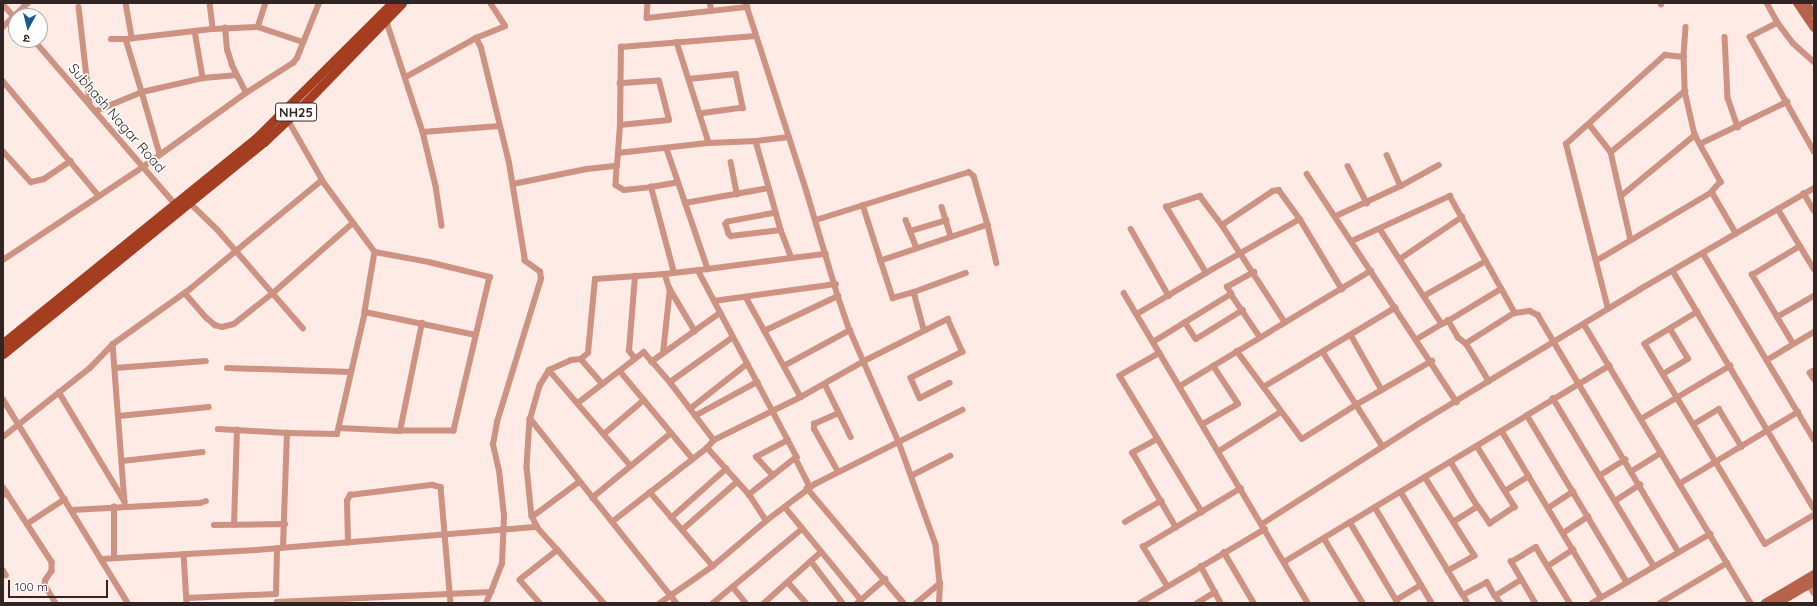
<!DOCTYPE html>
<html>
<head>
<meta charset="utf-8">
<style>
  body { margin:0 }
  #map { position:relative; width:1817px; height:606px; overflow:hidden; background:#feebe6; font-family:Quicksand,"Noto Sans Devanagari",sans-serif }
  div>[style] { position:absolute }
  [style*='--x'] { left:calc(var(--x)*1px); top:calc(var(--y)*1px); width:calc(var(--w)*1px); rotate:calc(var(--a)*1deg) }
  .street>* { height:5.5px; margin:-2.75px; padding:0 2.75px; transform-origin:2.75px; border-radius:2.75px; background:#cd9282 }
  .secondary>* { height:8px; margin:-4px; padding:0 4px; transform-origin:4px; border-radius:4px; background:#b7634c }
  .primary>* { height:9px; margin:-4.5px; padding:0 4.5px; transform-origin:4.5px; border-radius:4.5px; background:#a53d20 }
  span { translate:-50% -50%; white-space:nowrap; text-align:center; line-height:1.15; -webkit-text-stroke:3.5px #fff; paint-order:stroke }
  .shield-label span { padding:1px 3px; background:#fff; border:1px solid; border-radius:3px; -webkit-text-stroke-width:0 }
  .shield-label { font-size:13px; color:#302522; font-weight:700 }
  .street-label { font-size:14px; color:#302522 }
  .frame { position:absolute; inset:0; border:4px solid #302522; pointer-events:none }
  .north { position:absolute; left:8px; top:8px; width:40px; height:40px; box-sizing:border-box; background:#fff; border:1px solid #aca8a7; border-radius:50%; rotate:187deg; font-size:11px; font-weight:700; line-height:16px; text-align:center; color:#302522 }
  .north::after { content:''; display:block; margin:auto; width:14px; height:18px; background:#1b5a90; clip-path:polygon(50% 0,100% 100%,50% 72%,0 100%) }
  .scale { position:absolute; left:8px; top:580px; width:100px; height:18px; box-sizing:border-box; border:2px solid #302522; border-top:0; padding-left:5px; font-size:12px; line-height:14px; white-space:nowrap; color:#302522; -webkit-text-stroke:3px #fff; paint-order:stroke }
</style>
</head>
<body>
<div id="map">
  <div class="street">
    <i style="--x:126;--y:3;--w:36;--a:80"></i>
    <i style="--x:210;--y:3;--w:26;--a:83"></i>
    <i style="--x:213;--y:29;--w:45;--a:-2.5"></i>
    <i style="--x:266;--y:3;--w:25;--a:108"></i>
    <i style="--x:258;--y:27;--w:47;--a:18.4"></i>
    <i style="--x:648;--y:3;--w:15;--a:94"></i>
    <i style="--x:647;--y:18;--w:101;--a:-6.3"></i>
    <i style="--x:710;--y:3;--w:8;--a:76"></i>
    <i style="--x:746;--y:3;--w:199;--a:72.1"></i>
    <i style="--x:807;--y:192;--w:109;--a:73.4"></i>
    <i style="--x:838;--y:296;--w:36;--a:71"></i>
    <i style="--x:850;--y:330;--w:122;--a:66.4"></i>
    <i style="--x:899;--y:442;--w:109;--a:70.2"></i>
    <i style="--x:936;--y:545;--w:39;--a:84"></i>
    <i style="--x:940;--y:584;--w:30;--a:140"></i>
    <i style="--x:1767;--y:3;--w:23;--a:61"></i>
    <i style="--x:1778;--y:23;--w:25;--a:53"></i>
    <i style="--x:1793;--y:43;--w:28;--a:42"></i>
    <i style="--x:3;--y:4;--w:20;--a:49"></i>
    <i style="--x:1661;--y:5;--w:2;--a:-90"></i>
    <i style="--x:79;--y:7;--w:98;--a:83.5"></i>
    <i style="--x:386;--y:19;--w:119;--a:71.9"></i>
    <i style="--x:423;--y:132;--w:56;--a:76.5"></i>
    <i style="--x:436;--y:186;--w:40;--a:81.5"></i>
    <i style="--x:1778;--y:23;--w:31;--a:153"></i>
    <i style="--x:1750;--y:37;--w:131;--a:60.7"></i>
    <i style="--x:3;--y:27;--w:35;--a:-44"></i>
    <i style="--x:1686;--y:27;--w:30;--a:94"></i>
    <i style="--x:1684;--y:57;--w:34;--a:88"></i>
    <i style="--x:1685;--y:91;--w:45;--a:77.2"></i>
    <i style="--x:1695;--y:135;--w:54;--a:61"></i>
    <i style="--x:1721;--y:182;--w:13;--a:132"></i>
    <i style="--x:195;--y:31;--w:48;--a:80.3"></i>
    <i style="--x:1725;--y:37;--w:61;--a:87.2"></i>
    <i style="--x:1728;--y:98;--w:31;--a:71"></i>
    <i style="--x:111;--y:39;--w:15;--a:0"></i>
    <i style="--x:126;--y:39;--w:55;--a:73.2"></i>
    <i style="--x:142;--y:92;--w:63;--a:-12.9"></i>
    <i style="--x:203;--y:78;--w:32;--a:-5"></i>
    <i style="--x:126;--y:39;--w:88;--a:-6.6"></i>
    <i style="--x:34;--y:40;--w:218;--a:49.3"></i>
    <i style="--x:677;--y:42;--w:106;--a:72.4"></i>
    <i style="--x:709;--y:143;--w:47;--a:-2.4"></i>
    <i style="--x:756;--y:141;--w:33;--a:-7"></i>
    <i style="--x:406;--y:77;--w:80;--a:-29.1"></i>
    <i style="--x:689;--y:79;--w:47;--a:-6.1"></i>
    <i style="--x:736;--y:74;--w:35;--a:78"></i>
    <i style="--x:743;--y:108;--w:43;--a:172.1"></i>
    <i style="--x:3;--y:81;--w:150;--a:50.1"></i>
    <i style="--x:246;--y:93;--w:56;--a:-32.6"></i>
    <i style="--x:293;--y:63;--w:6;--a:-51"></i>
    <i style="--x:297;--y:58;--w:59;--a:-68.2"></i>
    <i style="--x:96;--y:111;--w:50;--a:-22.4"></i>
    <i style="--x:142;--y:92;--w:65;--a:73.8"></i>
    <i style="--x:1589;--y:124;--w:36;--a:52"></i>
    <i style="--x:1611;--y:152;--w:90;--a:77.2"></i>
    <i style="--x:620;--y:125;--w:49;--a:-5.8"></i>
    <i style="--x:669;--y:120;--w:40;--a:-104.4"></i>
    <i style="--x:659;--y:81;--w:39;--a:176"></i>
    <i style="--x:423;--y:132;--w:76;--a:-4.5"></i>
    <i style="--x:756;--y:141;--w:92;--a:74.3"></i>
    <i style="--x:781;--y:230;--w:30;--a:69"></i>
    <i style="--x:792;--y:258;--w:34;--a:-7"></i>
    <i style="--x:1700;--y:144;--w:97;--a:-25.8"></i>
    <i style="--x:667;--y:149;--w:127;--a:71.1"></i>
    <i style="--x:708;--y:269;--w:85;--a:-7.5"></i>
    <i style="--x:3;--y:151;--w:42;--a:47.9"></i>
    <i style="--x:31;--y:182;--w:13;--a:-13"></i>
    <i style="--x:44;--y:179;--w:32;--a:-34"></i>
    <i style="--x:1611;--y:152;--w:96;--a:-39.5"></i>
    <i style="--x:618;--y:153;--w:92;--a:-6.3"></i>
    <i style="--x:1387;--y:155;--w:34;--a:66"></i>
    <i style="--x:731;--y:162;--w:33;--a:79"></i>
    <i style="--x:617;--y:166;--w:19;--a:93"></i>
    <i style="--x:616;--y:185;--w:9;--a:32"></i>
    <i style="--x:624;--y:190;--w:27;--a:-6"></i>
    <i style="--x:1348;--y:166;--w:42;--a:62.8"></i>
    <i style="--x:1307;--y:174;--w:273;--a:56.7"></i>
    <i style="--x:322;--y:180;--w:89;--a:53.6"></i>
    <i style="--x:375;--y:252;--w:61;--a:99.5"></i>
    <i style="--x:365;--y:312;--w:113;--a:11.7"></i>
    <i style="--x:513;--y:184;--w:76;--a:-11.5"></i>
    <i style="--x:587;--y:169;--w:30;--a:-6"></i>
    <i style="--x:617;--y:166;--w:41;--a:-85.8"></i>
    <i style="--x:620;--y:125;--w:78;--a:-89.3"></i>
    <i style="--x:621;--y:47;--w:135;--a:-4.7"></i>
    <i style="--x:1804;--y:193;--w:20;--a:60"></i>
    <i style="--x:1621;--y:196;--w:96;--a:-39.5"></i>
    <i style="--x:685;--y:203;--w:85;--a:-10.1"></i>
    <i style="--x:191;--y:204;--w:37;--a:44"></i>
    <i style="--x:218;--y:230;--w:130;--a:49.1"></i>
    <i style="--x:863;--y:205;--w:98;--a:72.1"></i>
    <i style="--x:893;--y:298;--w:22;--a:-16"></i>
    <i style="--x:914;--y:292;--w:55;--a:-20.1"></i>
    <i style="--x:942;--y:207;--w:31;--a:73"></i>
    <i style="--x:1778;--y:209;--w:70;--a:59"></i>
    <i style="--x:776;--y:213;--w:49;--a:169.4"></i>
    <i style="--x:728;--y:222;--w:3;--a:135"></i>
    <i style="--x:726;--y:224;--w:10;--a:73"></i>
    <i style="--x:729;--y:234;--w:3;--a:45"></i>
    <i style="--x:731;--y:236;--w:50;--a:-6.8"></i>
    <i style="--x:1336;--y:216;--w:72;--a:-24.8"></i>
    <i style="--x:1401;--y:186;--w:43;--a:-28.9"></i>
    <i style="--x:816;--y:220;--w:160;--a:-17.4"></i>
    <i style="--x:969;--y:172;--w:6;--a:39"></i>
    <i style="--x:974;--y:176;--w:51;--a:74.1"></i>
    <i style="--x:988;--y:225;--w:113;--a:161.4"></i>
    <i style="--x:906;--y:220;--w:30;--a:69"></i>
    <i style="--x:988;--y:225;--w:39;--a:77"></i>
    <i style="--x:1222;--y:225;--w:61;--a:-33.7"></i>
    <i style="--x:1273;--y:191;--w:6;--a:-9"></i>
    <i style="--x:1279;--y:190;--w:36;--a:54"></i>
    <i style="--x:1300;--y:219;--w:82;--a:59"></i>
    <i style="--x:1131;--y:229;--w:77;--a:60.4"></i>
    <i style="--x:1380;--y:229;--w:113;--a:56.9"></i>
    <i style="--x:1442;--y:324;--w:7;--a:-27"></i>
    <i style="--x:911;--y:231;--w:37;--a:-17"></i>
    <i style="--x:1352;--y:241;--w:108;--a:-24.7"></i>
    <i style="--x:1450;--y:196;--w:134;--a:60.9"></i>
    <i style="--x:1515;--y:313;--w:58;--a:147.7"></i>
    <i style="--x:375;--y:252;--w:55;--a:10.5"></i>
    <i style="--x:429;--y:262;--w:63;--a:13.8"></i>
    <i style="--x:490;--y:277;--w:158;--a:103.2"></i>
    <i style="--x:454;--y:431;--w:54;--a:180"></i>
    <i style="--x:1703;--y:253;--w:217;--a:59.2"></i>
    <i style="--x:1400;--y:259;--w:75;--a:-34.1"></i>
    <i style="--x:3;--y:260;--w:168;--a:-33.6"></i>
    <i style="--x:143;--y:167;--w:127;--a:-35.7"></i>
    <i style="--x:246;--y:93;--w:31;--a:-117"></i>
    <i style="--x:232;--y:65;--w:16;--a:-108"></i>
    <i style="--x:227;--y:50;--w:22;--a:-95"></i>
    <i style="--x:1596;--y:261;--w:135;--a:-30.7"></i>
    <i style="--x:1712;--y:192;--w:48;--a:59.7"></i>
    <i style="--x:698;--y:270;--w:212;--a:62.1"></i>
    <i style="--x:797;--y:457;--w:61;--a:141.6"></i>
    <i style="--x:1673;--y:271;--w:276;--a:59.3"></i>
    <i style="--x:674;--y:273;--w:89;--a:-105"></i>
    <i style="--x:651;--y:187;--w:27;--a:-10"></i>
    <i style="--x:1206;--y:273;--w:108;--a:-29.9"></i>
    <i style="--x:665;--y:274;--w:16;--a:72"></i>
    <i style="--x:670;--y:289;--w:49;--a:59.2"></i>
    <i style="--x:914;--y:292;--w:39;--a:75"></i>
    <i style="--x:185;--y:293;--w:33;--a:49"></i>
    <i style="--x:207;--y:318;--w:11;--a:41"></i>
    <i style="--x:215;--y:325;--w:7;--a:16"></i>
    <i style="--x:222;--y:327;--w:12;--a:-14"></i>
    <i style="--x:234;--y:324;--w:50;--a:-38.5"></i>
    <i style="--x:273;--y:293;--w:106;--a:-41.2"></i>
    <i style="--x:1124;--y:293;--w:360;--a:59.3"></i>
    <i style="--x:1231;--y:294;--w:8;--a:-120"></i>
    <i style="--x:1227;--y:287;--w:31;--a:-29"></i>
    <i style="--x:1424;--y:296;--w:71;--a:-29.4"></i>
    <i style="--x:746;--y:297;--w:114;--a:61.2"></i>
    <i style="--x:714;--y:301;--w:123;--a:-7.9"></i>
    <i style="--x:1608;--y:309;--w:170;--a:-104.3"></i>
    <i style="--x:1566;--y:144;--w:133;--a:-42"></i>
    <i style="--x:1665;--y:55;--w:19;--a:6"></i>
    <i style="--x:1698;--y:312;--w:62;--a:148.9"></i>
    <i style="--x:1645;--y:344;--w:233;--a:59"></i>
    <i style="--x:1765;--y:544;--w:57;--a:-30.6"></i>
    <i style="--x:1515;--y:313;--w:15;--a:-8"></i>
    <i style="--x:1530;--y:311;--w:9;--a:27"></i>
    <i style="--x:1538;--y:315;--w:276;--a:59.3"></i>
    <i style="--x:1137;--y:314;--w:80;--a:-30.7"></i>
    <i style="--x:1206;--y:273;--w:77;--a:-121.2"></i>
    <i style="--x:1166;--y:207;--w:36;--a:-18"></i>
    <i style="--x:1200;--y:196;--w:36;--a:53"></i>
    <i style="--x:1222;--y:225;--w:116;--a:57"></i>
    <i style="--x:1777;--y:317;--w:49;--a:-120.8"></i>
    <i style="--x:1752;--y:275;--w:56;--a:-31.1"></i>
    <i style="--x:1185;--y:322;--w:20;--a:57"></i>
    <i style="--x:1196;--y:339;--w:55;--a:-31.7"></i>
    <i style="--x:1584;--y:324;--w:325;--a:59.1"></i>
    <i style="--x:764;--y:331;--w:82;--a:-25.3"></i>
    <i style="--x:1351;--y:335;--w:63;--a:60.6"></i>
    <i style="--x:1417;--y:339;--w:29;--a:-31"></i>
    <i style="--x:1153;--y:342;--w:92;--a:-31.6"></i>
    <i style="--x:1231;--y:294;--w:52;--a:56"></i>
    <i style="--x:113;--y:344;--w:159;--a:85.7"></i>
    <i style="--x:1793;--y:344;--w:31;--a:-121"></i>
    <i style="--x:1777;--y:317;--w:43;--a:-29.6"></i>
    <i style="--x:1237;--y:351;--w:109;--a:53.5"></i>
    <i style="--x:1302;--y:439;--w:64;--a:-32.2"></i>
    <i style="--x:1356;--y:405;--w:88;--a:-30.1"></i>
    <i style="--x:1323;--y:352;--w:112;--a:57.7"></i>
    <i style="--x:663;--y:353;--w:64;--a:-83.8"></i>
    <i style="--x:1160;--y:353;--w:46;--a:150.1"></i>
    <i style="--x:1120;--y:376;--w:159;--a:58.9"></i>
    <i style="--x:581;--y:359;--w:33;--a:49"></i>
    <i style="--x:635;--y:359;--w:10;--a:-127"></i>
    <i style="--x:629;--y:351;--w:75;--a:-85.4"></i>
    <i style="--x:1767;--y:360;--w:55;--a:-30.8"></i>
    <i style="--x:651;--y:362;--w:85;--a:-35.4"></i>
    <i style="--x:784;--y:366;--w:75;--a:-28.6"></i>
    <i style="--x:115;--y:368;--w:91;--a:-4.4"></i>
    <i style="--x:227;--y:368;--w:124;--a:1.8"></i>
    <i style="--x:549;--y:370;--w:126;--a:49.5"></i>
    <i style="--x:620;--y:371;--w:114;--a:50.3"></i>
    <i style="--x:1814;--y:371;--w:4;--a:153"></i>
    <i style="--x:1810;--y:373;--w:7;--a:56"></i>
    <i style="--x:1663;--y:374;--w:29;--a:-31"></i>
    <i style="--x:1688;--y:359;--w:35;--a:-121"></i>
    <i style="--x:670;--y:382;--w:77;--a:-35.5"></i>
    <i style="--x:1489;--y:382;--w:44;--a:-121.2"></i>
    <i style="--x:1466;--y:344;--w:10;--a:-143"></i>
    <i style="--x:1458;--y:338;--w:20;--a:-120"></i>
    <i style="--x:1448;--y:321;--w:62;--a:-31.1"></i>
    <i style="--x:825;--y:384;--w:59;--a:63.9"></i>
    <i style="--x:1180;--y:386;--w:223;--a:-31.1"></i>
    <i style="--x:1265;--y:386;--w:152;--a:-31"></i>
    <i style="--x:59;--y:392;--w:128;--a:59"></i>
    <i style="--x:1553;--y:398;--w:196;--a:59"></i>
    <i style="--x:3;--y:399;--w:239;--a:58.5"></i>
    <i style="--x:578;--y:403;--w:83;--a:-37.7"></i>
    <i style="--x:644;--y:352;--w:40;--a:49"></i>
    <i style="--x:670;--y:382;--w:73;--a:52.8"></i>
    <i style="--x:714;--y:440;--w:97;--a:-26.3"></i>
    <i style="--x:801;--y:397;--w:73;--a:-29.7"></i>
    <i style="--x:864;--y:361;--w:94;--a:-26.6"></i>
    <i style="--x:948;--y:319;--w:36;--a:66"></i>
    <i style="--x:963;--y:352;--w:58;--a:153.4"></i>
    <i style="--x:911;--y:378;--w:22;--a:66"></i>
    <i style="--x:920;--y:398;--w:33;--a:-27"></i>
    <i style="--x:690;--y:409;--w:73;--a:-38.3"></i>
    <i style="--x:1527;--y:415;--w:195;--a:59.1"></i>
    <i style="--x:119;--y:416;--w:90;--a:-5.7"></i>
    <i style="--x:695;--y:416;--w:71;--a:-28.7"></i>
    <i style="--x:530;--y:419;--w:48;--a:93.6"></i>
    <i style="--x:527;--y:467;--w:50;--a:84.3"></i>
    <i style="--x:1641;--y:419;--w:104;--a:-30.8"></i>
    <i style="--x:1203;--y:424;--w:40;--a:-29.7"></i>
    <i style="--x:1238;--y:404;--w:45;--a:-123.3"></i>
    <i style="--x:1694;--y:424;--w:29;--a:-31"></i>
    <i style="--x:1719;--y:409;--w:44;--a:58.8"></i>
    <i style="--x:339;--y:428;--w:61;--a:2.8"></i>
    <i style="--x:400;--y:431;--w:110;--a:-78.5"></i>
    <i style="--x:218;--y:429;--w:69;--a:3.3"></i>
    <i style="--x:1502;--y:431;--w:193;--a:59.2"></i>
    <i style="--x:604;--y:434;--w:52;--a:-40.4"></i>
    <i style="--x:3;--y:437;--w:111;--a:-38.4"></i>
    <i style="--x:90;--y:368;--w:33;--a:-46"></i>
    <i style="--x:113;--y:344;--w:95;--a:-35.5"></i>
    <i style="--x:190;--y:289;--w:171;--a:-39.5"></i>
    <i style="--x:322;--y:180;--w:78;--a:-119.8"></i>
    <i style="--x:1158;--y:439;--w:29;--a:151"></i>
    <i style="--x:1133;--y:453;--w:86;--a:59.8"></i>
    <i style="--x:1477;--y:446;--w:72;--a:58.1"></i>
    <i style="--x:1515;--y:507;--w:30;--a:146"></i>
    <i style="--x:1490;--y:524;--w:21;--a:-125"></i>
    <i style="--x:1219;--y:451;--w:73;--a:-32.2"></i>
    <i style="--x:796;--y:459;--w:30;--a:63"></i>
    <i style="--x:122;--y:461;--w:81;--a:-6.3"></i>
    <i style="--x:1451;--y:462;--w:52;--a:59"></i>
    <i style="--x:1478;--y:507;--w:28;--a:148"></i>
    <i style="--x:1632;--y:471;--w:34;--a:-32"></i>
    <i style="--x:838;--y:472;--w:49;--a:-119.2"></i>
    <i style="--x:814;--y:429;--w:5;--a:-90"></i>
    <i style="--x:814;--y:424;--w:27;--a:-24"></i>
    <i style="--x:773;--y:476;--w:25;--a:-132"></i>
    <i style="--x:756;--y:457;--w:36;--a:-28"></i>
    <i style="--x:911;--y:476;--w:44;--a:-27.1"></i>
    <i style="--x:1599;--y:476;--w:31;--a:-32"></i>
    <i style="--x:1425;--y:477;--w:93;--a:57.7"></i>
    <i style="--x:1475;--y:556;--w:31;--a:151"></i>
    <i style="--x:1679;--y:484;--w:139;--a:-31.2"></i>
    <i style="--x:3;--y:487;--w:7;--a:56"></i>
    <i style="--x:7;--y:493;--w:5;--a:143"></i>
    <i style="--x:807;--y:488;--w:150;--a:49.9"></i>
    <i style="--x:1505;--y:491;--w:28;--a:-32"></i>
    <i style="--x:650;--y:492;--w:97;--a:49.6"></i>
    <i style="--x:1401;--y:492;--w:120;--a:59"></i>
    <i style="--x:7;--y:493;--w:82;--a:56.9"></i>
    <i style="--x:52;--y:562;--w:9;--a:90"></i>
    <i style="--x:52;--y:571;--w:11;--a:124"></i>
    <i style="--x:46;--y:580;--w:5;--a:101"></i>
    <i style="--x:45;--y:585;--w:21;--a:59"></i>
    <i style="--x:592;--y:498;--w:102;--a:-39.4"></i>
    <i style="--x:1615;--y:501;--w:30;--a:-33"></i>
    <i style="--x:785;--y:507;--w:120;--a:50.7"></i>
    <i style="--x:861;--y:600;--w:4;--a:135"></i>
    <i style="--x:1375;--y:507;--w:112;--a:59.3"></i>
    <i style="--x:1548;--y:508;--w:30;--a:-33"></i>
    <i style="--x:72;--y:510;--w:128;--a:-3.1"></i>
    <i style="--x:200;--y:503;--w:6;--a:-18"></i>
    <i style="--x:671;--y:518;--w:74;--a:-41.7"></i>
    <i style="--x:766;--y:521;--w:61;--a:-37.1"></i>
    <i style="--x:815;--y:484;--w:165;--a:-26.7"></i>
    <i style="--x:612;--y:522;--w:120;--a:-37.9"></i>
    <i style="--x:707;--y:448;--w:11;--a:-49"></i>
    <i style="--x:1125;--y:522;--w:42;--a:-30.3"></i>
    <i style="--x:1350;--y:522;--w:94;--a:59.3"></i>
    <i style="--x:27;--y:524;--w:45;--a:-33.3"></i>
    <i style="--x:1262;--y:524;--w:191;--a:-32.6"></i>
    <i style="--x:1423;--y:421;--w:253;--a:-31.2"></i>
    <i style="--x:1639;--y:290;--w:203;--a:-30.2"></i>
    <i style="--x:214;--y:525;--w:71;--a:-0.8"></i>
    <i style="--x:234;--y:525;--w:95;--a:-88.2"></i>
    <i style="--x:537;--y:527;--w:11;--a:-117"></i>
    <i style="--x:532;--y:517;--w:59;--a:-36.7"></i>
    <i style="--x:682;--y:530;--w:73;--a:-41.1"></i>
    <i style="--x:1563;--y:533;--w:30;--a:-33"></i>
    <i style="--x:1324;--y:538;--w:76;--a:59"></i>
    <i style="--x:348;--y:543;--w:42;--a:-91.4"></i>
    <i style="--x:347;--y:501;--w:7;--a:-63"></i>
    <i style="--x:350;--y:495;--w:83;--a:-7"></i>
    <i style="--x:432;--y:485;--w:9;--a:13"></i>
    <i style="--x:441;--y:487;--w:116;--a:85.1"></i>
    <i style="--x:283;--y:547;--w:114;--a:-88"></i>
    <i style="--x:287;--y:433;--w:50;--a:1.1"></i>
    <i style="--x:337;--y:434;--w:125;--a:-77.1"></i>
    <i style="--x:558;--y:550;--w:70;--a:49"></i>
    <i style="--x:1224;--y:552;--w:59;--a:59.5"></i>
    <i style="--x:184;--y:554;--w:49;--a:86.5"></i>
    <i style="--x:114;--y:558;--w:51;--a:-90"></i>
    <i style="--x:102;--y:559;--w:154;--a:-3.3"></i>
    <i style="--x:256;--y:550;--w:282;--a:-4.7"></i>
    <i style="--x:537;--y:527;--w:31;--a:48"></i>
    <i style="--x:558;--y:550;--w:48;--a:141.7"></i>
    <i style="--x:520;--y:580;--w:30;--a:49"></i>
    <i style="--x:811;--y:561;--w:53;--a:52.7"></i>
    <i style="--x:1284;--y:562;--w:380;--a:-31.1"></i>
    <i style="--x:1201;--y:566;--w:42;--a:61.6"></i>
    <i style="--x:1548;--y:566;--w:30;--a:-33"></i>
    <i style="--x:3;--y:570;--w:6;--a:59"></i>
    <i style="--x:788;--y:582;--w:28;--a:49"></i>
    <i style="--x:1809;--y:585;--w:9;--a:58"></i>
    <i style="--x:1167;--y:586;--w:46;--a:-121.6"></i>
    <i style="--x:1143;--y:547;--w:114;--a:-31"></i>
    <i style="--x:733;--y:587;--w:21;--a:51"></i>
    <i style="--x:187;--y:598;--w:89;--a:-2.6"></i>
    <i style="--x:276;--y:594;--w:45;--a:-88.7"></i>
    <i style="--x:861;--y:600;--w:32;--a:-41"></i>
    <i style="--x:1396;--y:600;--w:29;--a:-31"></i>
    <i style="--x:277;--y:602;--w:214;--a:-2.7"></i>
    <i style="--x:491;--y:592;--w:30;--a:-69"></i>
    <i style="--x:502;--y:564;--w:48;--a:-87.6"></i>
    <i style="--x:504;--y:516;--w:45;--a:-96.3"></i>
    <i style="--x:499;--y:471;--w:27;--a:-103"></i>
    <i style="--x:493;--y:445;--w:23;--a:-80"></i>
    <i style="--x:497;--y:422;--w:150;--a:-72.9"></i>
    <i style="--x:541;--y:279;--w:7;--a:-98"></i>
    <i style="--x:540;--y:272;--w:19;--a:-144"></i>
    <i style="--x:525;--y:261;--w:99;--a:-99.3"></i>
    <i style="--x:509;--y:163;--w:118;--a:-103.7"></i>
    <i style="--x:481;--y:48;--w:11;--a:-117"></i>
    <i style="--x:476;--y:38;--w:31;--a:-22"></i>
    <i style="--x:505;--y:26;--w:27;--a:-123"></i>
    <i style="--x:486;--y:603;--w:12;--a:-66"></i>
    <i style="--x:660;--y:603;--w:65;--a:-34.9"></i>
    <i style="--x:713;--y:566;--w:70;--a:-40.3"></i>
    <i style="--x:766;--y:521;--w:31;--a:-123"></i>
    <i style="--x:749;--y:495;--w:63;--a:-131.8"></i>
    <i style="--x:676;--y:603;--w:235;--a:-128.4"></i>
    <i style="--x:530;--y:419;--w:35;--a:-74"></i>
    <i style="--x:540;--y:385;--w:17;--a:-59"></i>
    <i style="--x:549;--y:370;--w:24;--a:-24"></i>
    <i style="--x:571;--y:360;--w:10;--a:-6"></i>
    <i style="--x:581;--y:359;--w:9;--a:-41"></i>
    <i style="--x:588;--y:353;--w:74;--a:-84.6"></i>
    <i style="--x:595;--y:279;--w:70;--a:-4.1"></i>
    <i style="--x:665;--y:274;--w:43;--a:-6.6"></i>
    <i style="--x:713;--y:603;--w:116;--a:-39.7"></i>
    <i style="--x:764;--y:603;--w:76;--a:-41.8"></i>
    <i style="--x:939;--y:603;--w:19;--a:-87"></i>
    <i style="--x:1140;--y:603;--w:145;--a:-30.6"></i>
    <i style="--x:1197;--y:603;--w:21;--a:-31"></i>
    <i style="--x:1467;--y:603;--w:9;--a:-117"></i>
    <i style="--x:1463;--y:595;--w:27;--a:-28"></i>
    <i style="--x:1487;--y:582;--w:16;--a:60"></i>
    <i style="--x:1500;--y:603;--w:9;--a:-126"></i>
    <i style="--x:1495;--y:596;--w:31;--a:-32"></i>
    <i style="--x:1535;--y:603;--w:48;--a:-120.3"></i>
    <i style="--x:1511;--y:562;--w:29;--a:-31"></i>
    <i style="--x:1536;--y:547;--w:66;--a:58.7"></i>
    <i style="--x:1592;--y:603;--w:137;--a:-30.3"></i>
    <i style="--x:1660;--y:603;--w:78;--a:-30.8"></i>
  </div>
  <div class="secondary">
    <i style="--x:1797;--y:3;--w:30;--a:56"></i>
    <i style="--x:1806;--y:3;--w:14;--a:56"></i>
    <i style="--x:1765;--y:603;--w:57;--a:-30.6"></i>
    <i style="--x:1778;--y:603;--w:42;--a:-30.3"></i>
  </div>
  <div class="primary">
    <i style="--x:3;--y:343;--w:326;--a:-39"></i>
    <i style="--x:256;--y:138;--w:192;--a:-44.8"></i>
    <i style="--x:3;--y:354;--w:336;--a:-39.1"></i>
    <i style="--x:264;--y:142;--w:51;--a:-43.4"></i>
    <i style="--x:301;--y:107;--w:145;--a:-45.8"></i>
  </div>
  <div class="shield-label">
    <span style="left:296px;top:112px">NH25</span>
  </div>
  <div class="street-label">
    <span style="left:117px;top:118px;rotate:49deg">Subhash Nagar Road</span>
  </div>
  <div class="frame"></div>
  <div class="north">उ</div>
  <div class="scale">100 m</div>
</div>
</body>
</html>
